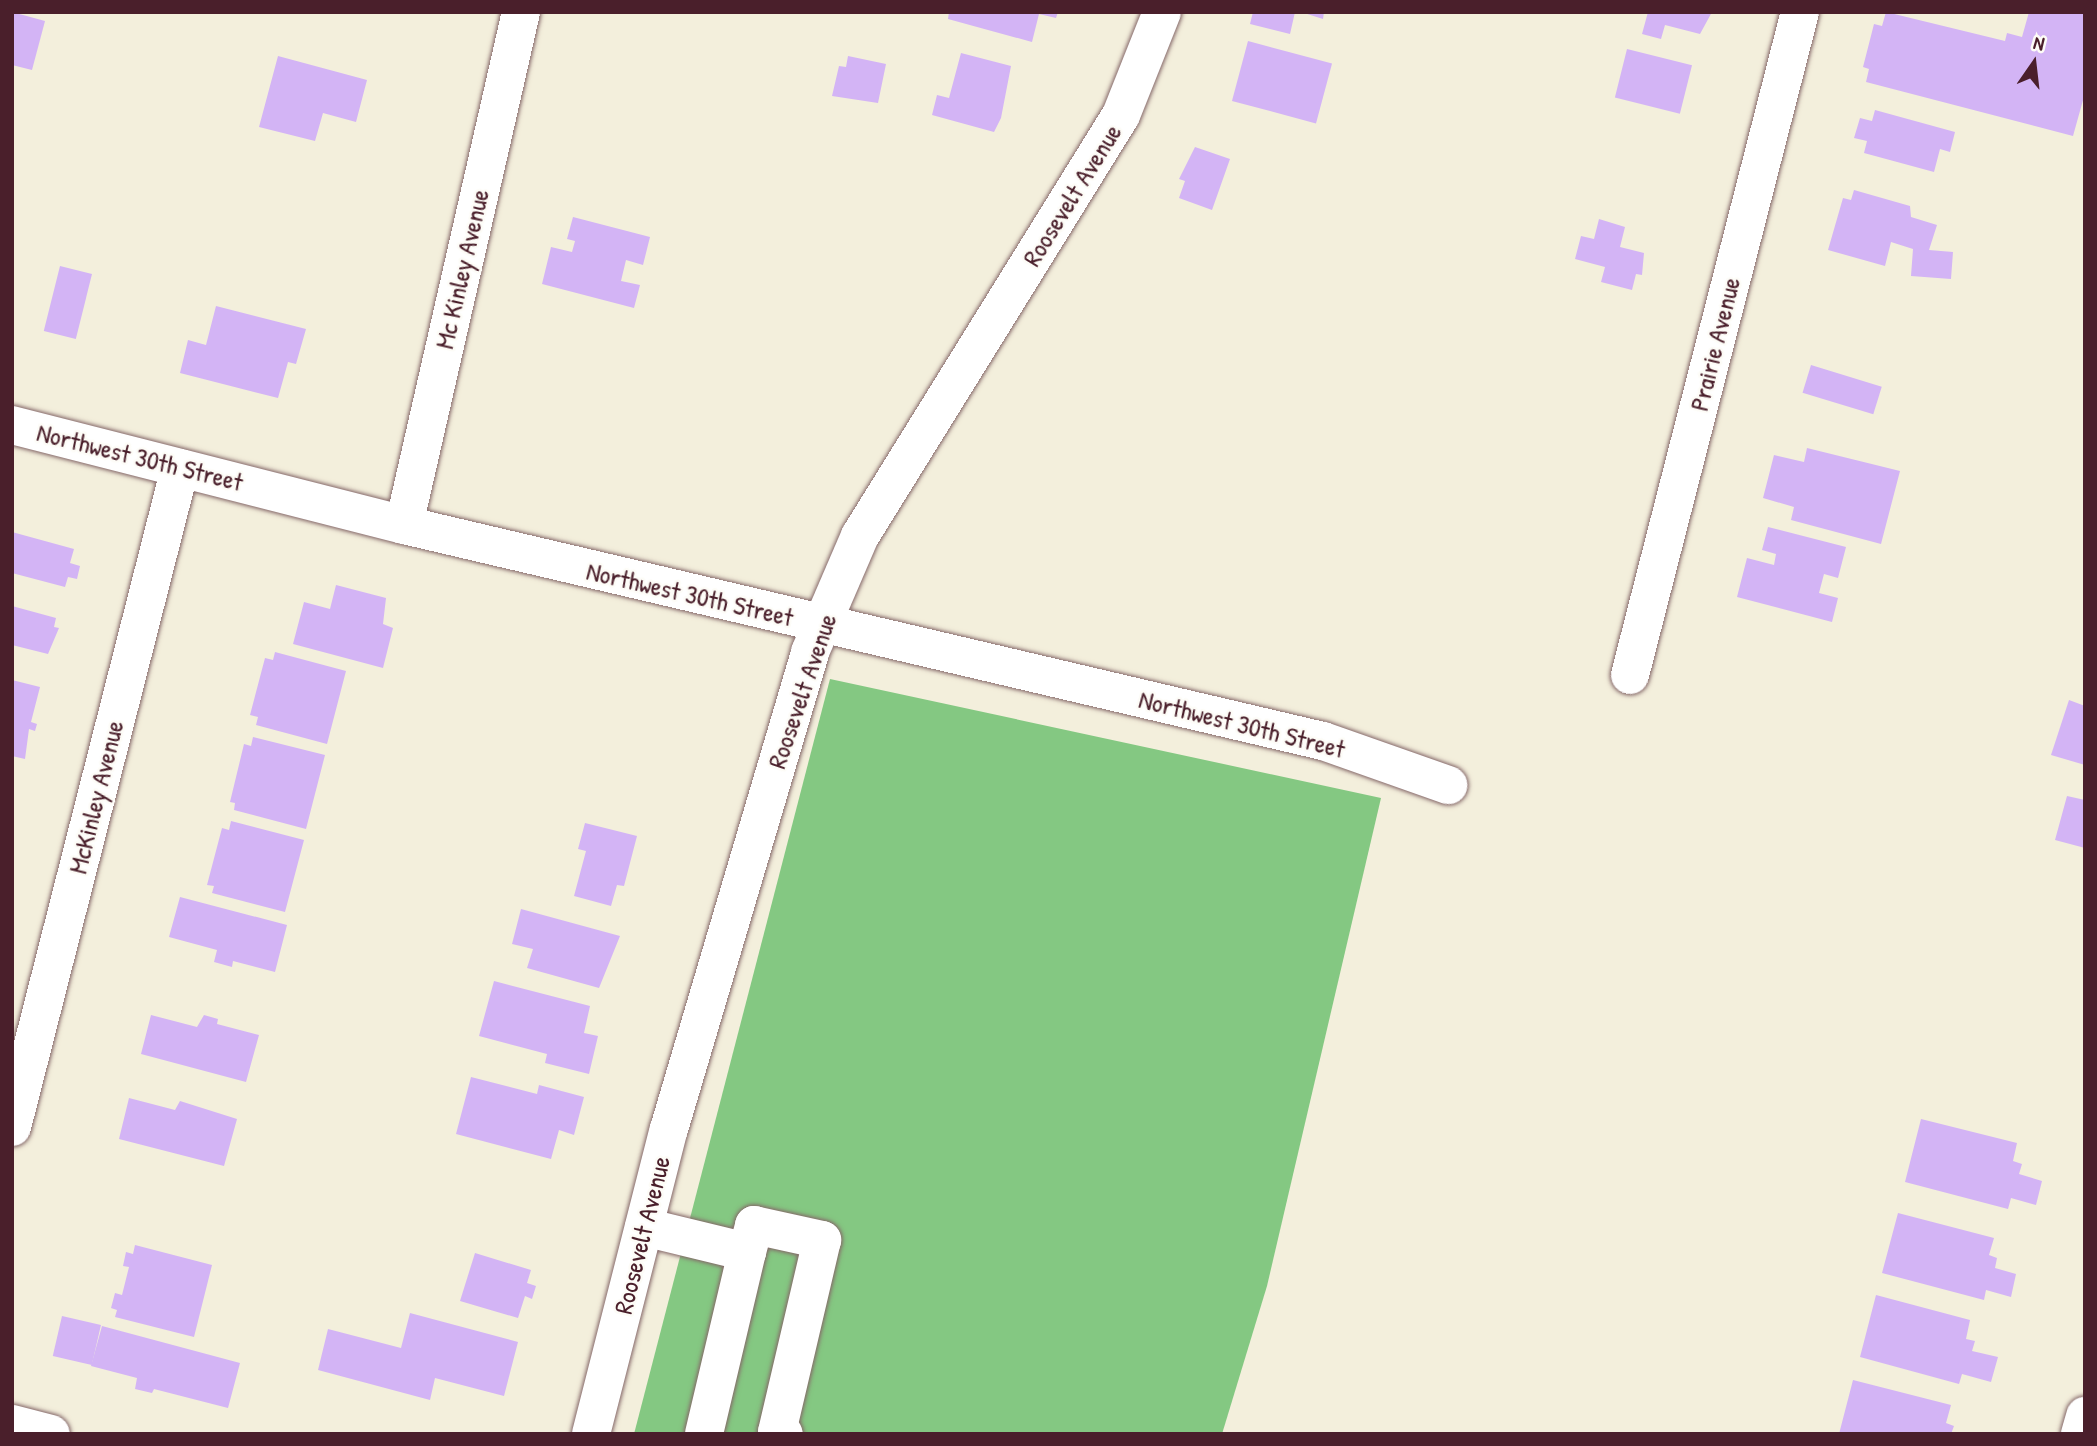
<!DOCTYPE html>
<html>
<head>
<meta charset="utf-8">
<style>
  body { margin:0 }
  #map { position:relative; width:2097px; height:1446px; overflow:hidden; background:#f3efdc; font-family:"Patrick Hand",sans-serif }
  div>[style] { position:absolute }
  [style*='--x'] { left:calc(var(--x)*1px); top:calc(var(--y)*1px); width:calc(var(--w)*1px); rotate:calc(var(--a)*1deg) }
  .green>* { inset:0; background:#84c882 }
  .building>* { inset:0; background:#d3b4f5; transform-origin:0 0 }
  .roads { filter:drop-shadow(0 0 2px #856869) drop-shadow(0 0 2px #856869) }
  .minor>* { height:38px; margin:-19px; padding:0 19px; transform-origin:19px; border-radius:19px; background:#fff }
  span { translate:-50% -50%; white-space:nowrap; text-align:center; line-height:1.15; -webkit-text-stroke:5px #fdfcf7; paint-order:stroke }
  .street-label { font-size:26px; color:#4a1f2b }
  .frame { position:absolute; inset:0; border:14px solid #4a1f2b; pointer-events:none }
  .north { position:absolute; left:1999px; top:28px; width:70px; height:70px; -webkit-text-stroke:5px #fdfcf7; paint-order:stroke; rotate:14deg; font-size:19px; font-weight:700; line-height:28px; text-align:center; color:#4a1f2b }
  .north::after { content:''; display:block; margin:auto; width:24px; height:32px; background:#4a1f2b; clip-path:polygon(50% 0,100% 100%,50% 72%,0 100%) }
</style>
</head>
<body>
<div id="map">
  <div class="green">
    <i style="clip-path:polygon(830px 679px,1381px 798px,1267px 1286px,1222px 1434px,634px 1434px)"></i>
  </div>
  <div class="building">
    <i style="clip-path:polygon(12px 12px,45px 21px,32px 70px,12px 65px)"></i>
    <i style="clip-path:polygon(949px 12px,1058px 12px,1056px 18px,1039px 14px,1032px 42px,948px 19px)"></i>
    <i style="clip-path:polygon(1253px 12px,1295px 12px,1290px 34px,1250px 24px)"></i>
    <i style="clip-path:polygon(1301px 12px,1324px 12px,1323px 19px)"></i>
    <i style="clip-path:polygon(1648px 12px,1712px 12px,1700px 34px,1665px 25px,1661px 39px,1642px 34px)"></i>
    <i style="clip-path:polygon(1886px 12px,2005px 41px,2007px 33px,2022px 37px,2029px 12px,2085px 12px,2085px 93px,2073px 136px,1866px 82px,1869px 69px,1863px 67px,1874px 24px,1882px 26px)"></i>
    <i style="left:1248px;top:41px;width:87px;height:62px;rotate:15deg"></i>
    <i style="left:1627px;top:49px;width:67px;height:50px;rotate:14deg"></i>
    <i style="clip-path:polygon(961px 53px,1011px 66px,1001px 118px,994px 132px,932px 115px,937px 95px,949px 98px)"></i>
    <i style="clip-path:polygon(278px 56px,367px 80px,356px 122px,323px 113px,315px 141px,259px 127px)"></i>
    <i style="clip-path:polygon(848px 56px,886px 64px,878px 103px,832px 96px,839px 66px,846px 67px)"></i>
    <i style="clip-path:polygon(1875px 110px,1955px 132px,1950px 152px,1940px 149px,1934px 172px,1864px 153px,1867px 141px,1854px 138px,1860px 118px,1872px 121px)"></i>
    <i style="clip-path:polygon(1195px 147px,1230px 159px,1212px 210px,1179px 198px,1185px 181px,1179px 179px)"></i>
    <i style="clip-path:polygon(1854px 190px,1910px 206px,1911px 217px,1937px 225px,1929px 250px,1953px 252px,1951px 279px,1911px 276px,1913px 249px,1891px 242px,1885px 266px,1828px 250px,1843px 198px,1851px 200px)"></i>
    <i style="clip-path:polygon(573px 217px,650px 237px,643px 265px,626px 260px,621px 281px,640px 285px,634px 308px,542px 284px,551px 247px,572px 252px,575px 241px,567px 239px)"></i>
    <i style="clip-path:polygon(1599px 219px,1625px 227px,1620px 247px,1644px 253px,1642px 275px,1636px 274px,1632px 290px,1601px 282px,1605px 267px,1575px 259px,1581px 236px,1594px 239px)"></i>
    <i style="left:60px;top:266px;width:33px;height:67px;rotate:14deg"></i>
    <i style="clip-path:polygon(216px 306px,306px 329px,296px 364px,288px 362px,278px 398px,180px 373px,188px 340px,206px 345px)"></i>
    <i style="left:1811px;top:365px;width:74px;height:29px;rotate:17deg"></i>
    <i style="clip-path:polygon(1807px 448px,1900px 471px,1881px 544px,1791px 520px,1794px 507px,1763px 498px,1774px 455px,1804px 462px)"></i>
    <i style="clip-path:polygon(1768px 527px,1846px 547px,1838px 578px,1824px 574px,1819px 593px,1838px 598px,1832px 622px,1737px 597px,1747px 558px,1774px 565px,1776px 554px,1762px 550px)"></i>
    <i style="clip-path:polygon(12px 532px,74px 549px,70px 563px,80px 566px,77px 579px,68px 577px,65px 587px,12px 573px)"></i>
    <i style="clip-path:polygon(336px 585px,386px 598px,383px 624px,393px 628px,383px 668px,293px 644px,304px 602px,330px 609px)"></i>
    <i style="clip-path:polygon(12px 606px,56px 618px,54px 627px,59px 628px,48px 654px,12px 645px)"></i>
    <i style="clip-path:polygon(275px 652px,346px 671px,327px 744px,256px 725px,258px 717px,250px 715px,265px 658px,273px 660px)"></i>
    <i style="clip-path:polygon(12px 680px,40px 687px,31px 722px,37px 724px,35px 731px,29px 729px,25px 759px,12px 756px)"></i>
    <i style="clip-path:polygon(2069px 700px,2085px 706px,2085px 765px,2051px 755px)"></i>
    <i style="clip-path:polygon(253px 737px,325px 755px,306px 829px,234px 810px,235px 803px,230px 802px,244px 744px,251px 746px)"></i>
    <i style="clip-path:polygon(2067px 796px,2085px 800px,2085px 848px,2055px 840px)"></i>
    <i style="clip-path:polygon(231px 821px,304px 840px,285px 912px,212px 893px,214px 886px,207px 885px,222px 828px,229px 830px)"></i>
    <i style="clip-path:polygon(585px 823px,637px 836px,624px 886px,617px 885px,611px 906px,574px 896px,586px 851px,578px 849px)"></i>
    <i style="clip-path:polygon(180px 897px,287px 925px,275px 972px,233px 961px,232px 967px,214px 962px,217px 950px,169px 937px)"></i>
    <i style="clip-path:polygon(521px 909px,620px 936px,599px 988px,527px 968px,533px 949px,512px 944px)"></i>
    <i style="clip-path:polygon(494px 981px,590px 1006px,584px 1033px,598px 1036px,589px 1074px,545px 1063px,547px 1054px,479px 1036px)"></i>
    <i style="clip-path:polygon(151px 1015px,197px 1027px,204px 1015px,218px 1019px,217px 1024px,259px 1035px,246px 1082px,141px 1054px)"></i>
    <i style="clip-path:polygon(471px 1077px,537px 1094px,539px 1085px,584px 1097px,574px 1135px,559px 1130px,551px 1159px,456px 1134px)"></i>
    <i style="clip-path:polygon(129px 1098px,175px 1110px,180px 1101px,237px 1119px,224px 1166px,119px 1139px)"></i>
    <i style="clip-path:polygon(1921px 1119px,2017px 1143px,2013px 1161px,2022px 1164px,2019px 1174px,2042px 1181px,2036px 1205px,2011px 1198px,2008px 1209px,1905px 1182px)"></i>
    <i style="clip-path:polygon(1898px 1213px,1994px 1238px,1989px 1255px,1997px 1258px,1995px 1268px,2016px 1274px,2011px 1297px,1986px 1290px,1984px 1300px,1882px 1273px)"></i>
    <i style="clip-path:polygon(135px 1245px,212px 1265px,194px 1337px,115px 1317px,117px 1310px,111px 1308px,115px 1293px,122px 1295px,129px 1267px,123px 1266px,126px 1252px,133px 1254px)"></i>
    <i style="clip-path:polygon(475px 1253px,531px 1270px,527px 1283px,536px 1286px,532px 1299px,525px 1296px,518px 1318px,460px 1301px)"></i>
    <i style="clip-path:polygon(1876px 1295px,1970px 1320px,1966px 1339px,1975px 1341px,1972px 1351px,1998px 1357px,1991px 1382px,1962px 1374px,1959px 1384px,1860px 1357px)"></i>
    <i style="clip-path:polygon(410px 1313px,518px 1342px,504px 1396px,435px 1378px,430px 1400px,318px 1370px,328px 1329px,401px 1348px)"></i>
    <i style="left:62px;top:1316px;width:40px;height:41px;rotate:13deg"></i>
    <i style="clip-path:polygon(102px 1326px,240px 1363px,228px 1408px,154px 1389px,152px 1393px,135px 1389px,137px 1378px,91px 1366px)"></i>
    <i style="clip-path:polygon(1853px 1380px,1951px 1405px,1946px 1423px,1954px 1426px,1951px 1434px,1839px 1434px)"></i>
  </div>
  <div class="roads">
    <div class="minor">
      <i style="--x:12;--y:425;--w:405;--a:14.3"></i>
      <i style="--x:404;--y:525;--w:944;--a:13.23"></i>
      <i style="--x:1323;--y:741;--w:133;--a:19.4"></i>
      <i style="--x:404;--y:525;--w:526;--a:-77.15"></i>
      <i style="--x:1630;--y:675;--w:684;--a:-75.62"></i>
      <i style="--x:12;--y:1127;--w:680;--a:-75.7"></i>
      <i style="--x:644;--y:1227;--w:106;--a:13.6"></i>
      <i style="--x:747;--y:1252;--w:187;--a:103.3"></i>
      <i style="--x:747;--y:1252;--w:28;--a:-75"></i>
      <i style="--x:754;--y:1225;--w:70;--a:12.4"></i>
      <i style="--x:822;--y:1240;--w:197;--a:103.2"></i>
      <i style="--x:777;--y:1432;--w:7;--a:16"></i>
      <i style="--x:12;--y:1424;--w:40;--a:14.4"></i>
      <i style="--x:591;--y:1434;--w:315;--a:-75.7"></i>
      <i style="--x:669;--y:1129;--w:497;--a:-73.5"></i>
      <i style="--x:810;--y:652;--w:126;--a:-66.7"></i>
      <i style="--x:860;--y:536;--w:495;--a:-58.2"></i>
      <i style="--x:1121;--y:115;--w:111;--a:-68.3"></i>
      <i style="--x:2080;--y:1434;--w:19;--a:-74"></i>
    </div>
  </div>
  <div class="street-label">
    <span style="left:1072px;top:195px;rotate:-58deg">Roosevelt Avenue</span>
    <span style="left:462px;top:269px;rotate:-77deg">Mc Kinley Avenue</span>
    <span style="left:1715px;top:344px;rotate:-76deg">Prairie Avenue</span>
    <span style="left:140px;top:457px;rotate:14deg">Northwest 30th Street</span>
    <span style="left:690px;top:594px;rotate:13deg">Northwest 30th Street</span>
    <span style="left:802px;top:691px;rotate:-71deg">Roosevelt Avenue</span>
    <span style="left:1242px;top:724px;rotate:14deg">Northwest 30th Street</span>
    <span style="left:96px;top:797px;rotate:-76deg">McKinley Avenue</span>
    <span style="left:642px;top:1235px;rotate:-76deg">Roosevelt Avenue</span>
  </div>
  <div class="frame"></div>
  <div class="north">N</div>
</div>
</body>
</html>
